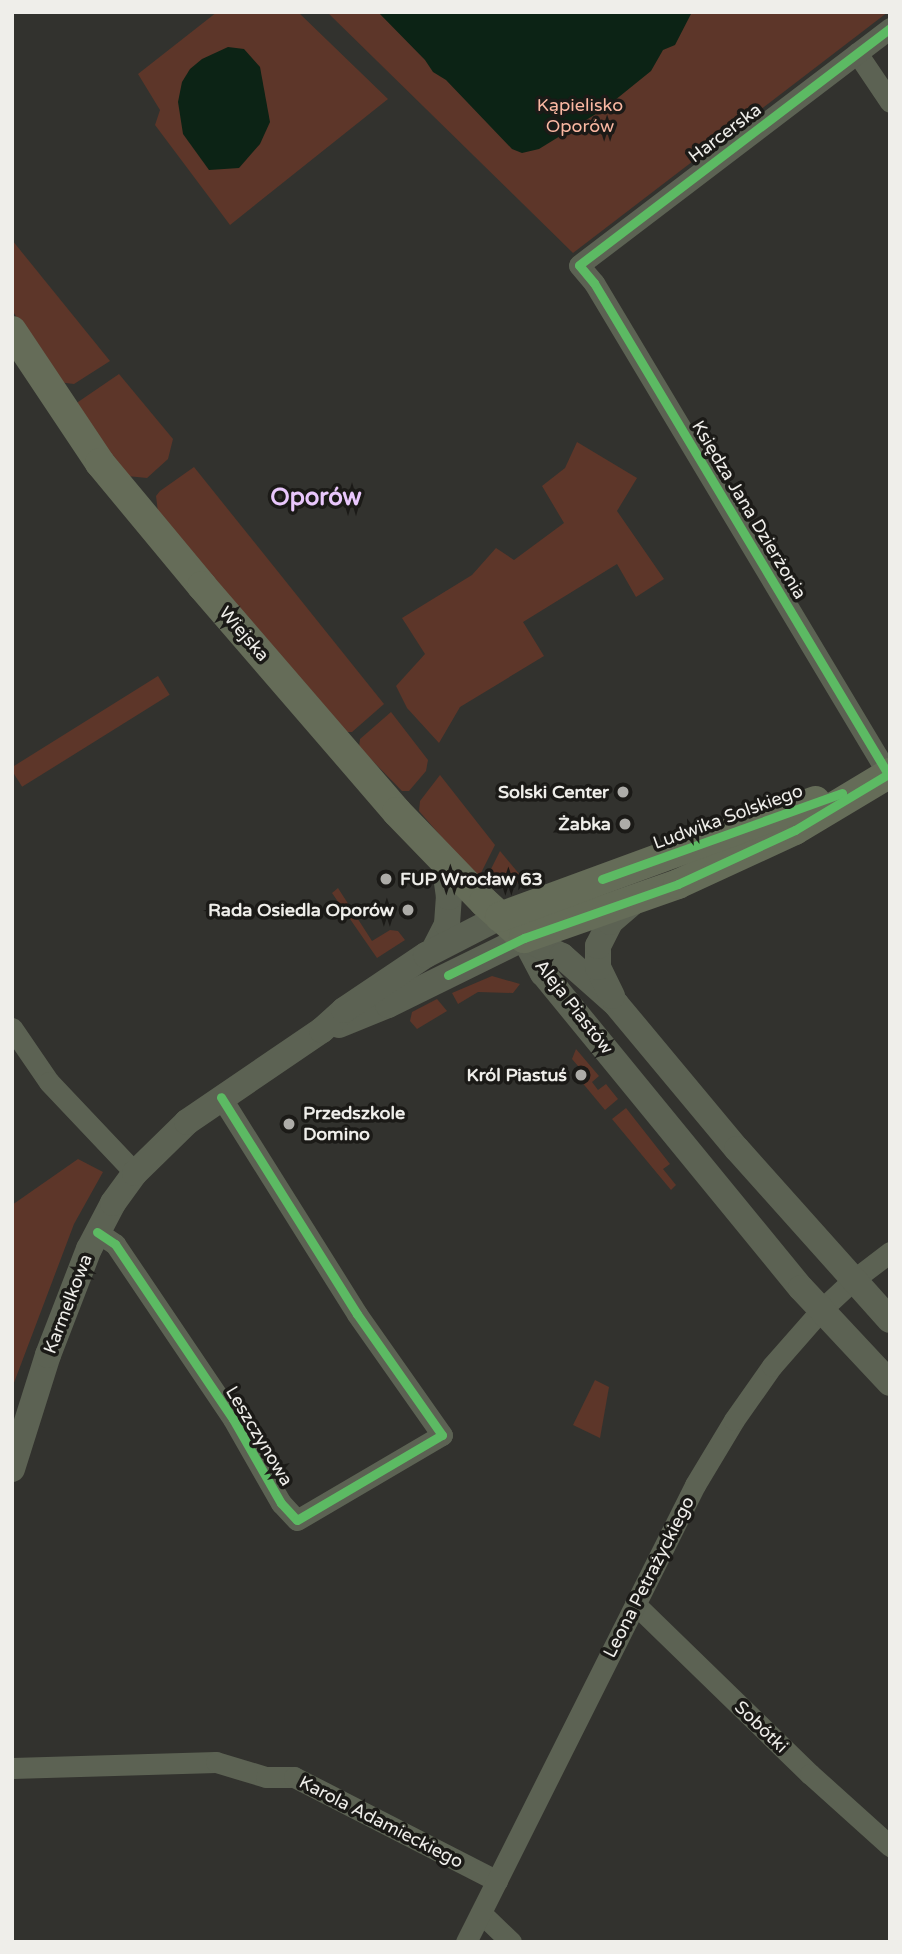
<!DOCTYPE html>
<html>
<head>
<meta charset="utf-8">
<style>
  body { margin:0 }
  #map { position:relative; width:902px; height:1954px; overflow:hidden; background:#32322e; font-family:"Varela Round",sans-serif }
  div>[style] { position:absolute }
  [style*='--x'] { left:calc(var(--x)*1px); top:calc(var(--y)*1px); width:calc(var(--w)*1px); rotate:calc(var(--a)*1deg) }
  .green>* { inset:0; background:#5d3629; transform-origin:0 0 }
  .water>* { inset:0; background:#0c2315 }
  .minor>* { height:21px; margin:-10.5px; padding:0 10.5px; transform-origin:10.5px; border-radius:10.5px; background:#5c6253 }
  .tertiary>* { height:26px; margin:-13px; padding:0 13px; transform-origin:13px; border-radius:13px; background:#5c6253 }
  .secondary>* { height:30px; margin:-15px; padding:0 15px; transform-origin:15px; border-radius:15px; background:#656c58 }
  .cycleway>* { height:9px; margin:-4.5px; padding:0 4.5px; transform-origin:4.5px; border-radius:4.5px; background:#5cba63 }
  .dots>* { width:19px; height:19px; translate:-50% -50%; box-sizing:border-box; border:4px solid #1b1a17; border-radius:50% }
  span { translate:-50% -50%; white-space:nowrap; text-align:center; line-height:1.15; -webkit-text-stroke:7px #1b1a17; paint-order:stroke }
  .park-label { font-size:18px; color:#fbb8a2 }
  .street-label { font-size:18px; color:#efeeea }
  .poi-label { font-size:18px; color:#efeeea; font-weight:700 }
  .right { translate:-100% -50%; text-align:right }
  .left { translate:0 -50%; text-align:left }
  .district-label { font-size:24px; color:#e9c7fc; font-weight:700 }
  .frame { position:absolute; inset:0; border:14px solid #efeeea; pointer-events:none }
</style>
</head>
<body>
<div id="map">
  <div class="green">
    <i style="clip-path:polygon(217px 12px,298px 12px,388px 99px,230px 225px,155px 125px,160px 110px,138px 74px)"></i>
    <i style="clip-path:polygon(327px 12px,888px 12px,573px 253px)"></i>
    <i style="clip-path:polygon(12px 240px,110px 361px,74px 384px,58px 382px,12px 310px)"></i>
    <i style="clip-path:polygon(119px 374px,173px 439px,168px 459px,147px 478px,127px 476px,77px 406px,78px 402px)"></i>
    <i style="clip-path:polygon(577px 442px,637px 478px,617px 511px,664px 579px,636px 597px,617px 564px,523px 622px,544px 656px,460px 707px,439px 743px,407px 708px,396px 686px,425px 654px,402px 618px,472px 575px,496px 548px,514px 560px,564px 523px,542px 486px,565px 468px)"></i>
    <i style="clip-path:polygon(194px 467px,384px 704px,352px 732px,343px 732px,158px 512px,156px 496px,160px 491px)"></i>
    <i style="left:158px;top:676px;width:22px;height:174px;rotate:58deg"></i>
    <i style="clip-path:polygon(391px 712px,428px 760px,426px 771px,409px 791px,402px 791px,359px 747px,360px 739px)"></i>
    <i style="clip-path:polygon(440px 775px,495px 845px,478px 879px,419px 811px,420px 801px)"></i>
    <i style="clip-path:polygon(500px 851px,525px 881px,511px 884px,491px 879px,489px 873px)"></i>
    <i style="clip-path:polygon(338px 888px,372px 941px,390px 930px,398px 931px,405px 940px,377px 958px,332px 893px)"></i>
    <i style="clip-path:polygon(492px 976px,520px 984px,513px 993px,478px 992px,458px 1004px,452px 993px)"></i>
    <i style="clip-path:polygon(437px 999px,447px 1011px,417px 1029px,410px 1021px,412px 1012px)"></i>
    <i style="clip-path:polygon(576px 1049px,599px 1076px,592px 1082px,598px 1090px,606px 1084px,618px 1099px,605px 1110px,575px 1074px,578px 1066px,572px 1059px)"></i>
    <i style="clip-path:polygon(626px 1108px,670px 1164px,663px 1169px,676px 1185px,671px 1190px,612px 1119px)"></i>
    <i style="clip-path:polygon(78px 1159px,103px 1172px,74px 1224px,12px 1388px,12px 1205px)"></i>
    <i style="clip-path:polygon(595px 1380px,609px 1387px,600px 1438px,573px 1425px)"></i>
  </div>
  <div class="water">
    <i style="clip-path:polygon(378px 12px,692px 12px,675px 45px,663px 50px,651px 71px,604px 109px,539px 149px,522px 153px,512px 149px,446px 80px,433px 72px,425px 60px)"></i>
    <i style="clip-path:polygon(228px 47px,244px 49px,260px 67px,270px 122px,260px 144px,239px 168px,209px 170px,183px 134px,178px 102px,182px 82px,190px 69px,202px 59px)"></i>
  </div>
  <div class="minor">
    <i style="--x:857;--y:53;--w:59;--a:56"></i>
    <i style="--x:888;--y:774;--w:572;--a:-120.91"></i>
    <i style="--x:594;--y:283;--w:23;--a:-130"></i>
    <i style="--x:579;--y:265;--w:391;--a:-37.3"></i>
    <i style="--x:12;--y:1028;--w:65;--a:55.6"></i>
    <i style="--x:49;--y:1082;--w:125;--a:46.6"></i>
    <i style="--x:97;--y:1232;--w:22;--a:34"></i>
    <i style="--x:115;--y:1244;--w:211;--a:56"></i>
    <i style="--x:233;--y:1419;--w:97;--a:60.3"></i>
    <i style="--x:281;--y:1503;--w:23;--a:47"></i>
    <i style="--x:297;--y:1520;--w:168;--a:-30.4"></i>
    <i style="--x:442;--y:1435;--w:148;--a:-125.1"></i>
    <i style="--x:357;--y:1314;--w:256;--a:-122.1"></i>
    <i style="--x:635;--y:1604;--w:244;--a:44.2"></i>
    <i style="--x:810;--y:1774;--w:108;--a:42"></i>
    <i style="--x:12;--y:1768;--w:204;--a:-1.7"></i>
    <i style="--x:216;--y:1762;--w:52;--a:16.7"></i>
    <i style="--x:266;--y:1777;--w:28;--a:0"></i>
    <i style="--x:294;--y:1777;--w:228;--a:27.1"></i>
    <i style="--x:481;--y:1913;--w:42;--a:44"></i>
    <i style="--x:466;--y:1942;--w:511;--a:-63.38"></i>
    <i style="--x:695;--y:1485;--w:76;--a:-59"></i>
    <i style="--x:734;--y:1420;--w:66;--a:-54.9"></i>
    <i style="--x:772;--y:1366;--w:76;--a:-48.7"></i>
    <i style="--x:822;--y:1309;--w:41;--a:-43"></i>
    <i style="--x:852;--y:1281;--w:48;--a:-37.3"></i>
  </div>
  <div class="tertiary">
    <i style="--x:524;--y:938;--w:40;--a:62"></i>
    <i style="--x:543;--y:973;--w:407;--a:50.7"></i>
    <i style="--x:801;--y:1288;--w:130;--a:46.9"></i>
    <i style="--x:524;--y:938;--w:42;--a:25.3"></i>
    <i style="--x:562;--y:956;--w:72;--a:41.6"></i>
    <i style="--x:616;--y:1004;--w:189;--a:50.2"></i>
    <i style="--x:737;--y:1149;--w:229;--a:48.2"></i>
    <i style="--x:434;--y:950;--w:29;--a:-63"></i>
    <i style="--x:447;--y:924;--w:27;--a:-86"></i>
    <i style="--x:449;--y:897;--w:35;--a:-98"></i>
    <i style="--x:612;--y:996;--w:32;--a:-116"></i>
    <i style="--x:598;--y:967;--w:21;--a:-90"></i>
    <i style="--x:598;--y:946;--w:27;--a:-63"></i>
    <i style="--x:610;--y:922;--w:30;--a:-41"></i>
    <i style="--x:339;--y:1025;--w:53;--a:-22.2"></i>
    <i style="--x:388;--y:1005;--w:152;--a:-26.2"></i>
    <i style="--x:12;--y:1469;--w:120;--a:-72.5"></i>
    <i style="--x:48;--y:1355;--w:114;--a:-68.9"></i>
    <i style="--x:89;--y:1249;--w:52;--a:-62.4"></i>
    <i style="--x:113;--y:1203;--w:37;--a:-54"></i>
    <i style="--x:135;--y:1173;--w:73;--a:-44.4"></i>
    <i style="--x:187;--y:1122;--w:163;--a:-34.3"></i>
    <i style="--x:322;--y:1030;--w:30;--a:-42"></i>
    <i style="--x:344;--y:1010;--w:99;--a:-33.9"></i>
    <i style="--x:426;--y:955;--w:83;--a:-27.2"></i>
  </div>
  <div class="secondary">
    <i style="--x:12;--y:331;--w:159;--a:56.3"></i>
    <i style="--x:100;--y:463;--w:160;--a:50.3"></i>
    <i style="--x:202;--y:586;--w:298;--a:49.2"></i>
    <i style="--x:397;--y:812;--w:125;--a:46"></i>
    <i style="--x:484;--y:902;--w:54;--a:42"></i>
    <i style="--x:524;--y:938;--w:163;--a:-19.3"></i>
    <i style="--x:678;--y:884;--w:129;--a:-24.8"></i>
    <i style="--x:795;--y:830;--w:111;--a:-31"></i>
    <i style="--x:500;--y:917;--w:336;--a:-20.2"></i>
  </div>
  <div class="cycleway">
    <i style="--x:888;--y:774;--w:572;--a:-120.91"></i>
    <i style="--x:594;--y:283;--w:23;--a:-130"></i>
    <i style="--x:579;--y:265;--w:391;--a:-37.3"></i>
    <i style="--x:602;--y:879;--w:255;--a:-19.7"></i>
    <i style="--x:448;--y:975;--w:85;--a:-26"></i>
    <i style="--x:524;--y:938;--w:163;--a:-19.3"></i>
    <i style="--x:678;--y:884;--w:129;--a:-24.8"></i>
    <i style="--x:795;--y:830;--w:111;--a:-31"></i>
    <i style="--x:97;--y:1232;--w:22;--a:34"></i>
    <i style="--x:115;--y:1244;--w:211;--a:56"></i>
    <i style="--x:233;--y:1419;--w:97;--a:60.3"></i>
    <i style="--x:281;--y:1503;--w:23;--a:47"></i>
    <i style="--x:297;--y:1520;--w:168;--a:-30.4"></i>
    <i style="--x:442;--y:1435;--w:148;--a:-125.1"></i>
    <i style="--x:357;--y:1314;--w:256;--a:-122.1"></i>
  </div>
  <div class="dots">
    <i style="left:623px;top:792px;background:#adaca8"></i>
    <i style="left:625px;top:824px;background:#adaca8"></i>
    <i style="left:386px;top:879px;background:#adaca8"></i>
    <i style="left:408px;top:910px;background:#adaca8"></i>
    <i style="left:581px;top:1075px;background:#adaca8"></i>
    <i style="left:289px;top:1124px;background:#adaca8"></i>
  </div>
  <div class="park-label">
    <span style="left:580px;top:116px">Kąpielisko<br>Oporów</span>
  </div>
  <div class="street-label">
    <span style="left:725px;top:133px;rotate:-37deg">Harcerska</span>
    <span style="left:749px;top:510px;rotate:59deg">Księdza Jana Dzierżonia</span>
    <span style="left:244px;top:634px;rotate:49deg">Wiejska</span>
    <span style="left:728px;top:817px;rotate:-20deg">Ludwika Solskiego</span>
    <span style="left:574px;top:1007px;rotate:52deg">Aleja Piastów</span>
    <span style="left:68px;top:1304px;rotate:-69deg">Karmelkowa</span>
    <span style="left:259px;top:1436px;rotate:59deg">Leszczynowa</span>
    <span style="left:649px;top:1577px;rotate:-63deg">Leona Petrażyckiego</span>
    <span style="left:761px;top:1727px;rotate:44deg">Sobótki</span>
    <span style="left:381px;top:1822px;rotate:27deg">Karola Adamieckiego</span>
  </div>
  <div class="poi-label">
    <span class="right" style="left:609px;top:792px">Solski Center</span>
    <span class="right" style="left:611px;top:824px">Żabka</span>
    <span class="left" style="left:400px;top:879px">FUP Wrocław 63</span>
    <span class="right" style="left:394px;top:910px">Rada Osiedla Oporów</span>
    <span class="right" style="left:567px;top:1075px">Król Piastuś</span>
    <span class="left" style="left:303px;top:1124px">Przedszkole<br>Domino</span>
  </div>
  <div class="district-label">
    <span style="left:316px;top:498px">Oporów</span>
  </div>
  <div class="frame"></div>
</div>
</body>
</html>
